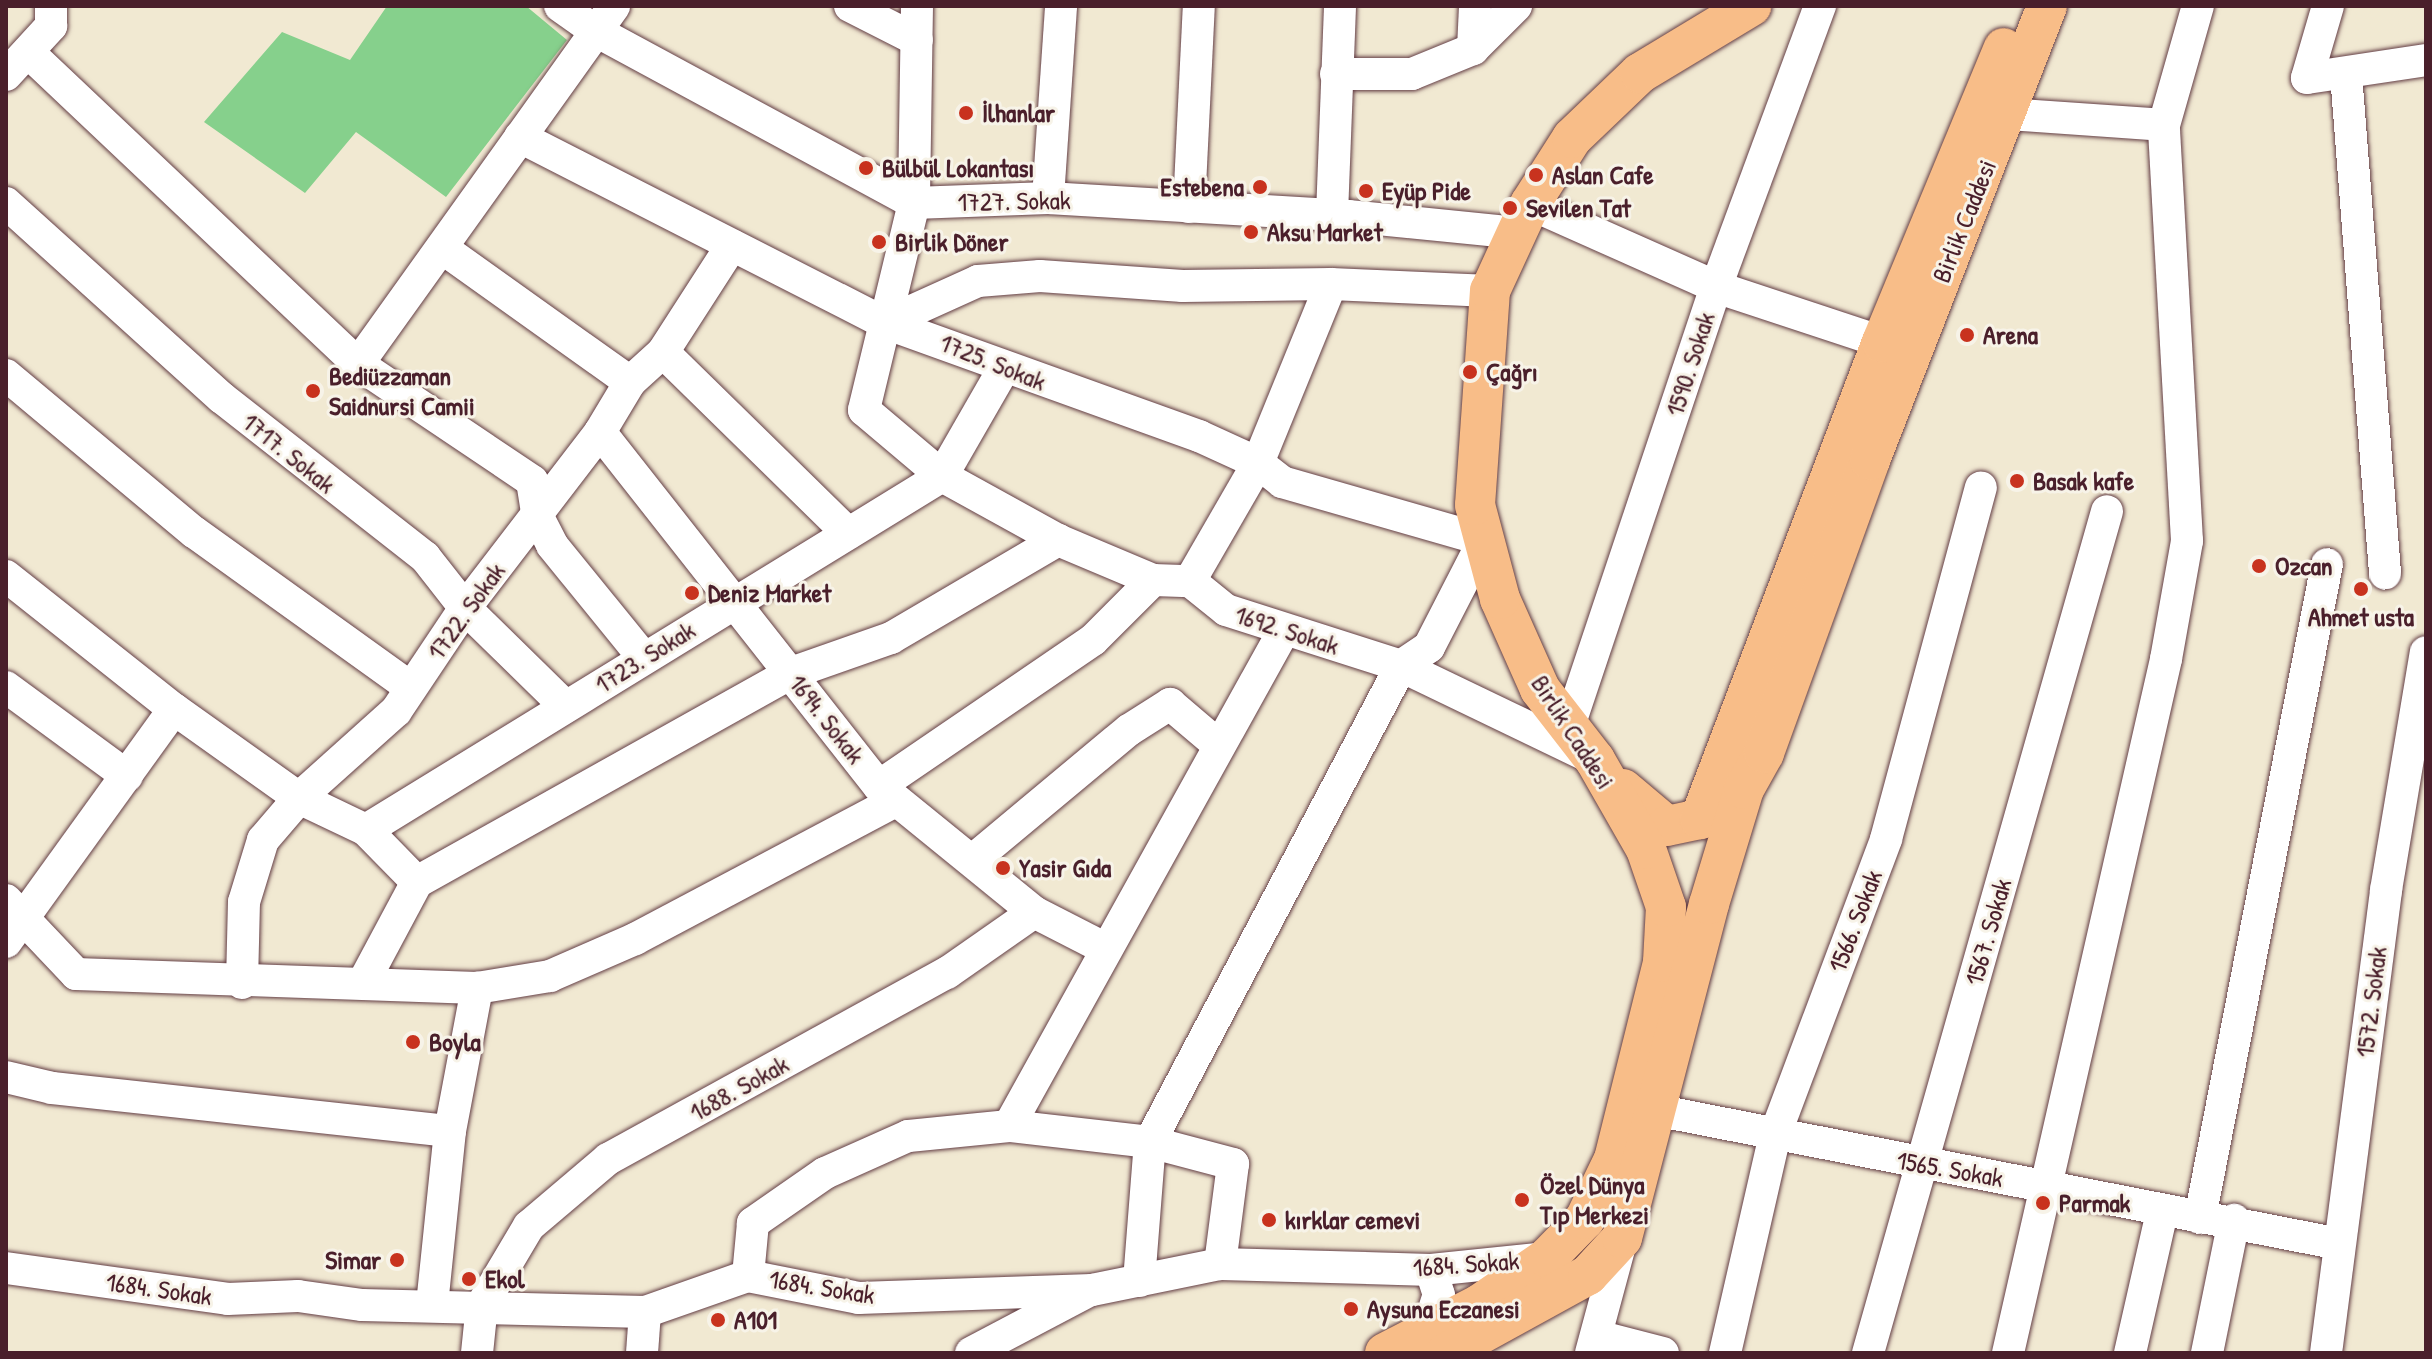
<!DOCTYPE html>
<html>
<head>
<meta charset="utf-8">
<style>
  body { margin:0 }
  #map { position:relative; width:2432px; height:1359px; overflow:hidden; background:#f1e9d2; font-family:"Patrick Hand",sans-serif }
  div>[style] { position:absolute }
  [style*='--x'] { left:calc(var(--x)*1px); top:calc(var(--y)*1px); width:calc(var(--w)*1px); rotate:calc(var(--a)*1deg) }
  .green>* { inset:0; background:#86d08c }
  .roads { filter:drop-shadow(0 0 2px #633d44) drop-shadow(0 0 2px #633d44) }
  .minor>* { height:32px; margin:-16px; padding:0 16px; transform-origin:16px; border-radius:16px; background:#fff }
  .major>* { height:40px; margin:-20px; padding:0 20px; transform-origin:20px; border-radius:20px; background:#f8bd88 }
  .dots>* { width:22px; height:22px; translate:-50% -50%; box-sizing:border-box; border:4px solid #f7f3e8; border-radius:50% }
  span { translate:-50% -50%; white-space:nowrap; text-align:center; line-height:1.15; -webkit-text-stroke:6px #f7f3e8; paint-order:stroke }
  .poi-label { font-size:26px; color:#4a1f2b; font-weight:700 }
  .left { translate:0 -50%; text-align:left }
  .right { translate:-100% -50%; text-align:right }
  .street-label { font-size:26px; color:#4a1f2b }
  .frame { position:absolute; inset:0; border:8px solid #4a1f2b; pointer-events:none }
</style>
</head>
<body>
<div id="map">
  <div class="green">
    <i style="clip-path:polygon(387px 6px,526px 6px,567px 40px,446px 197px,356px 132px,305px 193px,204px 122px,282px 32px,350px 60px)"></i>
  </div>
  <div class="roads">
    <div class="minor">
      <i style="--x:560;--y:6;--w:42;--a:35.2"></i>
      <i style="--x:594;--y:30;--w:364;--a:28.4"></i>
      <i style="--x:914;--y:203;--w:134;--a:-2.1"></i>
      <i style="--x:1048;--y:198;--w:301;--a:3.4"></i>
      <i style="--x:1348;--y:216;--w:172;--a:5.7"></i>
      <i style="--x:850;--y:6;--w:75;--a:26.9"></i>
      <i style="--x:917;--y:6;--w:197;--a:90.9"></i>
      <i style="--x:914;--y:203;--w:213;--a:103.6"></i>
      <i style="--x:864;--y:410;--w:102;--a:40.2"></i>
      <i style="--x:942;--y:476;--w:132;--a:28.9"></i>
      <i style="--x:1058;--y:540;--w:103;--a:22.8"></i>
      <i style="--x:1153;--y:580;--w:37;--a:2"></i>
      <i style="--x:1190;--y:581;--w:46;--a:38.9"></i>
      <i style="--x:1226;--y:610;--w:184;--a:17.7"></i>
      <i style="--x:1401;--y:666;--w:214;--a:25.7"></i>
      <i style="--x:2328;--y:6;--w:75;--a:106.3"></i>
      <i style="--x:2307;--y:78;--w:120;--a:-8.6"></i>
      <i style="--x:1473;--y:49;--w:43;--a:-87.3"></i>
      <i style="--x:28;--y:52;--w:454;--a:43.4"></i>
      <i style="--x:358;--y:364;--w:210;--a:33.9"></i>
      <i style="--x:532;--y:481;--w:36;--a:81"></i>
      <i style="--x:538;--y:517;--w:31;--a:63"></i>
      <i style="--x:552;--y:545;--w:144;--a:50.9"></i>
      <i style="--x:1336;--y:74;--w:76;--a:0"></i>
      <i style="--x:1412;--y:74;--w:66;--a:-22.3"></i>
      <i style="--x:1473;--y:49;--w:61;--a:-45"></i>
      <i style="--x:2346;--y:74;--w:501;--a:85.53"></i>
      <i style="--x:6;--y:75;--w:67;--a:-47.4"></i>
      <i style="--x:51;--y:26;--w:20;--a:-90"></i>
      <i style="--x:2007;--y:114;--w:157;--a:4"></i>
      <i style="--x:520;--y:137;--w:410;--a:27"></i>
      <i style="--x:885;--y:323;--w:334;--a:19.8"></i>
      <i style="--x:1199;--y:436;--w:65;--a:24.6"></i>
      <i style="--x:1258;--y:463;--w:31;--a:38"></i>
      <i style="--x:1282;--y:482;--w:210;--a:16"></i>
      <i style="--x:1484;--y:540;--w:120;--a:117.2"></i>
      <i style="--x:1429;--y:647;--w:34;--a:146"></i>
      <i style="--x:1401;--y:666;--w:538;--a:117.8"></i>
      <i style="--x:1150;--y:1142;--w:142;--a:-173.5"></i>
      <i style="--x:1009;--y:1126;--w:101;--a:174.3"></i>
      <i style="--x:908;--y:1136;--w:91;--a:156"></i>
      <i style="--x:825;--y:1173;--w:88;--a:145.2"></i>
      <i style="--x:753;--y:1223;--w:53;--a:95.4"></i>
      <i style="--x:1048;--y:198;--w:192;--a:-86.1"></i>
      <i style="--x:6;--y:203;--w:291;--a:42.1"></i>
      <i style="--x:222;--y:398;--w:258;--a:38.1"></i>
      <i style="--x:425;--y:557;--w:65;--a:51.9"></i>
      <i style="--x:465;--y:608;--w:141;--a:44.4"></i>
      <i style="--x:1530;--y:204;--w:204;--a:24"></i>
      <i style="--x:1716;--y:287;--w:197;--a:18.3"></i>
      <i style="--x:1189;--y:207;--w:201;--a:-87.2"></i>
      <i style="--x:1332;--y:215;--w:209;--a:-87.8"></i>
      <i style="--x:442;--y:248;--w:231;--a:35.5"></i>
      <i style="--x:885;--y:323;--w:102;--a:-24.3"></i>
      <i style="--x:978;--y:281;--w:62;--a:-4.6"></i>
      <i style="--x:1040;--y:276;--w:143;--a:4"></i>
      <i style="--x:1183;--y:286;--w:148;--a:-0.8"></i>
      <i style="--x:1331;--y:284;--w:159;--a:2.5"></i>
      <i style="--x:663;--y:352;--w:259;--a:44.4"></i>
      <i style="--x:358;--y:364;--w:440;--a:-54.4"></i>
      <i style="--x:6;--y:375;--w:245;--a:39.9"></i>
      <i style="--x:194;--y:532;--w:267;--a:35.7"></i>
      <i style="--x:600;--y:432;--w:451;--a:51.8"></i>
      <i style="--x:879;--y:786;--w:200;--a:39.1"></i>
      <i style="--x:1034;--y:912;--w:81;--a:27.2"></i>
      <i style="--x:6;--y:576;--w:214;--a:38.4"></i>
      <i style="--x:174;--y:709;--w:153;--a:35.5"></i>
      <i style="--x:299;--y:798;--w:74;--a:25.5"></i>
      <i style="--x:366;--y:830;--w:73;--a:45.6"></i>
      <i style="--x:417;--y:882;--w:428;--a:-29.2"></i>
      <i style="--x:791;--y:673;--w:106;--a:-19.3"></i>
      <i style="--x:891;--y:638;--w:194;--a:-30.4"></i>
      <i style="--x:1190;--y:581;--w:136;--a:-60"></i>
      <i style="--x:1258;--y:463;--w:193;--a:-67.8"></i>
      <i style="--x:6;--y:687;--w:150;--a:36.3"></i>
      <i style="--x:1569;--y:726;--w:463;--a:-71.5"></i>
      <i style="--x:1716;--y:287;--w:300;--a:-69.7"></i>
      <i style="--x:879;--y:786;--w:259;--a:-34.3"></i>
      <i style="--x:1093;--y:640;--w:85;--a:-45"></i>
      <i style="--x:366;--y:830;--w:676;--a:-31.57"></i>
      <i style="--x:942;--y:476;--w:125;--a:-60.1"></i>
      <i style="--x:974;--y:859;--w:202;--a:-39.8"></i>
      <i style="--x:1129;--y:730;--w:49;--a:-32.4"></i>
      <i style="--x:1170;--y:704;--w:62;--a:40.4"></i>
      <i style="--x:6;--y:900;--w:102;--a:46.6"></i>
      <i style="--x:76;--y:974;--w:401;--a:2"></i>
      <i style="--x:477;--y:988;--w:74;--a:-9.3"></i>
      <i style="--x:550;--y:976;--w:93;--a:-23.5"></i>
      <i style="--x:635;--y:939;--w:295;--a:-27.9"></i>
      <i style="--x:6;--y:942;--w:287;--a:-54.2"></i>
      <i style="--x:242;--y:983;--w:81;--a:-88.6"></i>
      <i style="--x:244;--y:902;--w:65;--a:-73"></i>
      <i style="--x:263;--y:840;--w:55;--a:-49.4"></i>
      <i style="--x:299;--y:798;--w:130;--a:-41.9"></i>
      <i style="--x:396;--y:711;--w:124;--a:-56.2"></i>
      <i style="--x:465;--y:608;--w:222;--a:-52.5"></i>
      <i style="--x:600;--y:432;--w:58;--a:-59"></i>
      <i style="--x:630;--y:382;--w:45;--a:-42.3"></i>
      <i style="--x:663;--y:352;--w:127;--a:-57.2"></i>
      <i style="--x:363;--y:983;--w:115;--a:-61.9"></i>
      <i style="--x:6;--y:1077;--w:47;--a:13.4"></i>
      <i style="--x:52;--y:1088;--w:400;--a:6.2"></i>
      <i style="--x:1655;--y:1110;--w:697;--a:11.08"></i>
      <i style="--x:1009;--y:1126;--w:567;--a:-60.99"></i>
      <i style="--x:2200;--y:1218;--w:666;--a:-79.01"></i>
      <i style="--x:6;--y:1268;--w:224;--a:7.9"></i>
      <i style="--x:228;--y:1299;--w:70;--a:-2.5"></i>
      <i style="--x:298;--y:1296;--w:65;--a:8"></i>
      <i style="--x:362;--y:1305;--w:283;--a:1.4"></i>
      <i style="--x:645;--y:1312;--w:109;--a:-19.3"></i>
      <i style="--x:748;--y:1276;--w:113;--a:11.2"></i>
      <i style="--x:859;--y:1298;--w:233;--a:-2"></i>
      <i style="--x:1092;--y:1290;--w:131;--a:-11.5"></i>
      <i style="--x:1220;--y:1264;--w:211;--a:1.6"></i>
      <i style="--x:1431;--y:1270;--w:117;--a:-5.9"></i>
      <i style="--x:1139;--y:1281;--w:139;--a:-85.5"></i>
      <i style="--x:1150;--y:1142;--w:86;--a:14.8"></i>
      <i style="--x:1233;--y:1164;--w:101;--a:97.4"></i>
      <i style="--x:432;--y:1305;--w:175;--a:-84.1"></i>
      <i style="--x:450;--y:1131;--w:146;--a:-79.3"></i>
      <i style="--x:1427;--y:1331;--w:38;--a:-72"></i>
      <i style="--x:1439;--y:1295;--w:26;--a:-108"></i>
      <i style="--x:1597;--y:1336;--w:68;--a:14.4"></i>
      <i style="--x:477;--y:1353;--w:48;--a:-84.1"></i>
      <i style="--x:482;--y:1305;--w:92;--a:-59.3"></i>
      <i style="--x:529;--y:1226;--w:104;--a:-40.3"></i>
      <i style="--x:608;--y:1159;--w:387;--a:-28.8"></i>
      <i style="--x:947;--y:973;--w:106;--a:-35"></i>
      <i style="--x:642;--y:1353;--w:41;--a:-85.8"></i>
      <i style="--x:971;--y:1353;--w:129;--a:-27.8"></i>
      <i style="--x:1591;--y:1353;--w:119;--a:-74.9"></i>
      <i style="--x:1725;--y:1353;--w:224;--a:-77.1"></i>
      <i style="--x:1775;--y:1135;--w:316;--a:-69.4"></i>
      <i style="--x:1886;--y:839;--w:364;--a:-74.9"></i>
      <i style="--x:1868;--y:1353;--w:875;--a:-74.15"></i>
      <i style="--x:2008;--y:1353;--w:712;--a:-77.17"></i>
      <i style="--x:2166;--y:659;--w:120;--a:-79.9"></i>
      <i style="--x:2187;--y:541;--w:417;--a:-93.2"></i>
      <i style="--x:2164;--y:125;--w:124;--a:-74.1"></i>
      <i style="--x:2130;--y:1353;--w:145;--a:-77.2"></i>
      <i style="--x:2207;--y:1353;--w:136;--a:-78.5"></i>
      <i style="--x:2326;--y:1353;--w:467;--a:-82.6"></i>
      <i style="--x:2386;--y:890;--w:241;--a:-80.5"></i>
    </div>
    <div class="major">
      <i style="--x:1623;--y:789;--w:57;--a:40.1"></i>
      <i style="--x:1667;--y:826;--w:34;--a:-12"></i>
      <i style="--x:1700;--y:819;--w:27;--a:-33"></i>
      <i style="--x:1700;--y:819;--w:511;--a:-69.12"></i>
      <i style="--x:1882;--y:342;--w:318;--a:-67.5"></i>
      <i style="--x:1385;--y:1353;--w:107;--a:-27.3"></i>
      <i style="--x:1480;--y:1304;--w:81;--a:-34.5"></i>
      <i style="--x:1547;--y:1258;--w:54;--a:-45.7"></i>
      <i style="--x:1585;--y:1219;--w:67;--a:-64.2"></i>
      <i style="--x:1614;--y:1159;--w:203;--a:-76"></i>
      <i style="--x:1663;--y:962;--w:55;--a:-86.9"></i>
      <i style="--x:1666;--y:907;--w:61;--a:-109"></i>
      <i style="--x:1646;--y:849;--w:103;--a:-119.8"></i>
      <i style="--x:1595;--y:760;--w:90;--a:-127.8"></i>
      <i style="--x:1540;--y:689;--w:98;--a:-114"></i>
      <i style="--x:1500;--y:599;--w:97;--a:-104.9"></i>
      <i style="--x:1475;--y:505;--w:215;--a:-86"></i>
      <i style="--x:1490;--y:291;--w:96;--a:-65.3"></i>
      <i style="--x:1530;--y:204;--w:78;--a:-57.5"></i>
      <i style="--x:1572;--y:138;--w:94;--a:-43.7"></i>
      <i style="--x:1640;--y:73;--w:130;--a:-31.1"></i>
      <i style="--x:1446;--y:1353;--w:162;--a:-28.8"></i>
      <i style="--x:1588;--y:1275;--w:50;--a:-47.4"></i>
      <i style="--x:1622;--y:1238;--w:345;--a:-75.4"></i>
      <i style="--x:1709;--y:904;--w:120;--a:-73.1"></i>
      <i style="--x:1744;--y:789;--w:41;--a:-60.9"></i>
      <i style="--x:1764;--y:753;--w:312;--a:-70.1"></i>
      <i style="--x:1870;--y:460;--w:487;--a:-68.7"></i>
    </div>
  </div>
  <div class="dots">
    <i style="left:966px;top:113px;background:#c8321e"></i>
    <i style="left:866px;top:168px;background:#c8321e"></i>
    <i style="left:1536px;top:175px;background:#c8321e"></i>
    <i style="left:1260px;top:187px;background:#c8321e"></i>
    <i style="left:1366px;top:191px;background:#c8321e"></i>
    <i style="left:1510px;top:208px;background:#c8321e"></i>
    <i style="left:1251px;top:232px;background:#c8321e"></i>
    <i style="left:879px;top:242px;background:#c8321e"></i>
    <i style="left:1967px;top:335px;background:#c8321e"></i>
    <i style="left:1470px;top:372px;background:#c8321e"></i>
    <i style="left:313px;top:391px;background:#c8321e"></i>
    <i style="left:2017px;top:481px;background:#c8321e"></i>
    <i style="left:2259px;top:566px;background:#c8321e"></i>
    <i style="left:2361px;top:589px;background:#c8321e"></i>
    <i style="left:692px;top:593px;background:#c8321e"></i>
    <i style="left:1003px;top:868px;background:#c8321e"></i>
    <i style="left:413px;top:1042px;background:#c8321e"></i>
    <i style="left:1522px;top:1200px;background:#c8321e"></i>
    <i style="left:2043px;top:1203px;background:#c8321e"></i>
    <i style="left:1269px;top:1220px;background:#c8321e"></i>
    <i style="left:397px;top:1260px;background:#c8321e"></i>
    <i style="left:469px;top:1279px;background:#c8321e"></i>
    <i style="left:1351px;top:1309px;background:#c8321e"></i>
    <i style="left:718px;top:1320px;background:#c8321e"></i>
  </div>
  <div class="poi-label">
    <span class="left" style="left:982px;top:113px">İlhanlar</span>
    <span class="left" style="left:882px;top:168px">Bülbül Lokantası</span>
    <span class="left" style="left:1552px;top:175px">Aslan Cafe</span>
    <span class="right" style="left:1244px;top:187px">Estebena</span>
    <span class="left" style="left:1382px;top:191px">Eyüp Pide</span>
    <span class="left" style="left:1526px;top:208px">Sevilen Tat</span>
    <span class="left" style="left:1267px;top:232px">Aksu Market</span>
    <span class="left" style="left:895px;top:242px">Birlik Döner</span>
    <span class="left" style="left:1983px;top:335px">Arena</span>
    <span class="left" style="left:1486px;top:372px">Çağrı</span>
    <span class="left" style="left:329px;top:391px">Bediüzzaman<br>Saidnursi Camii</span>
    <span class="left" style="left:2033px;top:481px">Basak kafe</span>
    <span class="left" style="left:2275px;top:566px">Ozcan</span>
    <span class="left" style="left:708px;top:593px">Deniz Market</span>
    <span style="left:2361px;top:617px">Ahmet usta</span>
    <span class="left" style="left:1019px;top:868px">Yasir Gıda</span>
    <span class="left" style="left:429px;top:1042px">Boyla</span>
    <span class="left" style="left:1540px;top:1200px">Özel Dünya<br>Tıp Merkezi</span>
    <span class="left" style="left:2059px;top:1203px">Parmak</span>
    <span class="left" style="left:1285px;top:1220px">kırklar cemevi</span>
    <span class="right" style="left:381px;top:1260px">Simar</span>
    <span class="left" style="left:485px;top:1279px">Ekol</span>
    <span class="left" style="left:1367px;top:1309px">Aysuna Eczanesi</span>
    <span class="left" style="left:734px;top:1320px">A101</span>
  </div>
  <div class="street-label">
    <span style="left:1014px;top:201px;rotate:-1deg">1727. Sokak</span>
    <span style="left:1964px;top:221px;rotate:-68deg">Birlik Caddesi</span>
    <span style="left:993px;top:362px;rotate:22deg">1725. Sokak</span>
    <span style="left:1690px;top:364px;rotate:-72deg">1590. Sokak</span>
    <span style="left:289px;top:453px;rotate:39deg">1717. Sokak</span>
    <span style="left:466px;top:611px;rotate:-54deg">1722. Sokak</span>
    <span style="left:1287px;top:630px;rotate:18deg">1692. Sokak</span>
    <span style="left:645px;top:657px;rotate:-32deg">1723. Sokak</span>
    <span style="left:827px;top:719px;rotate:52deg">1694. Sokak</span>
    <span style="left:1573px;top:732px;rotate:57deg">Birlik Caddesi</span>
    <span style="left:1855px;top:921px;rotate:-69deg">1566. Sokak</span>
    <span style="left:1988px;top:932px;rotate:-74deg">1567. Sokak</span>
    <span style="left:2371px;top:1002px;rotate:-83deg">1572. Sokak</span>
    <span style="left:739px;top:1088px;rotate:-29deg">1688. Sokak</span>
    <span style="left:1950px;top:1169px;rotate:10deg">1565. Sokak</span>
    <span style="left:1466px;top:1264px;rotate:-4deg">1684. Sokak</span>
    <span style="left:822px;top:1287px;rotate:9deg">1684. Sokak</span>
    <span style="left:159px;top:1289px;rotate:8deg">1684. Sokak</span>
  </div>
  <div class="frame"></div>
</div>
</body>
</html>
